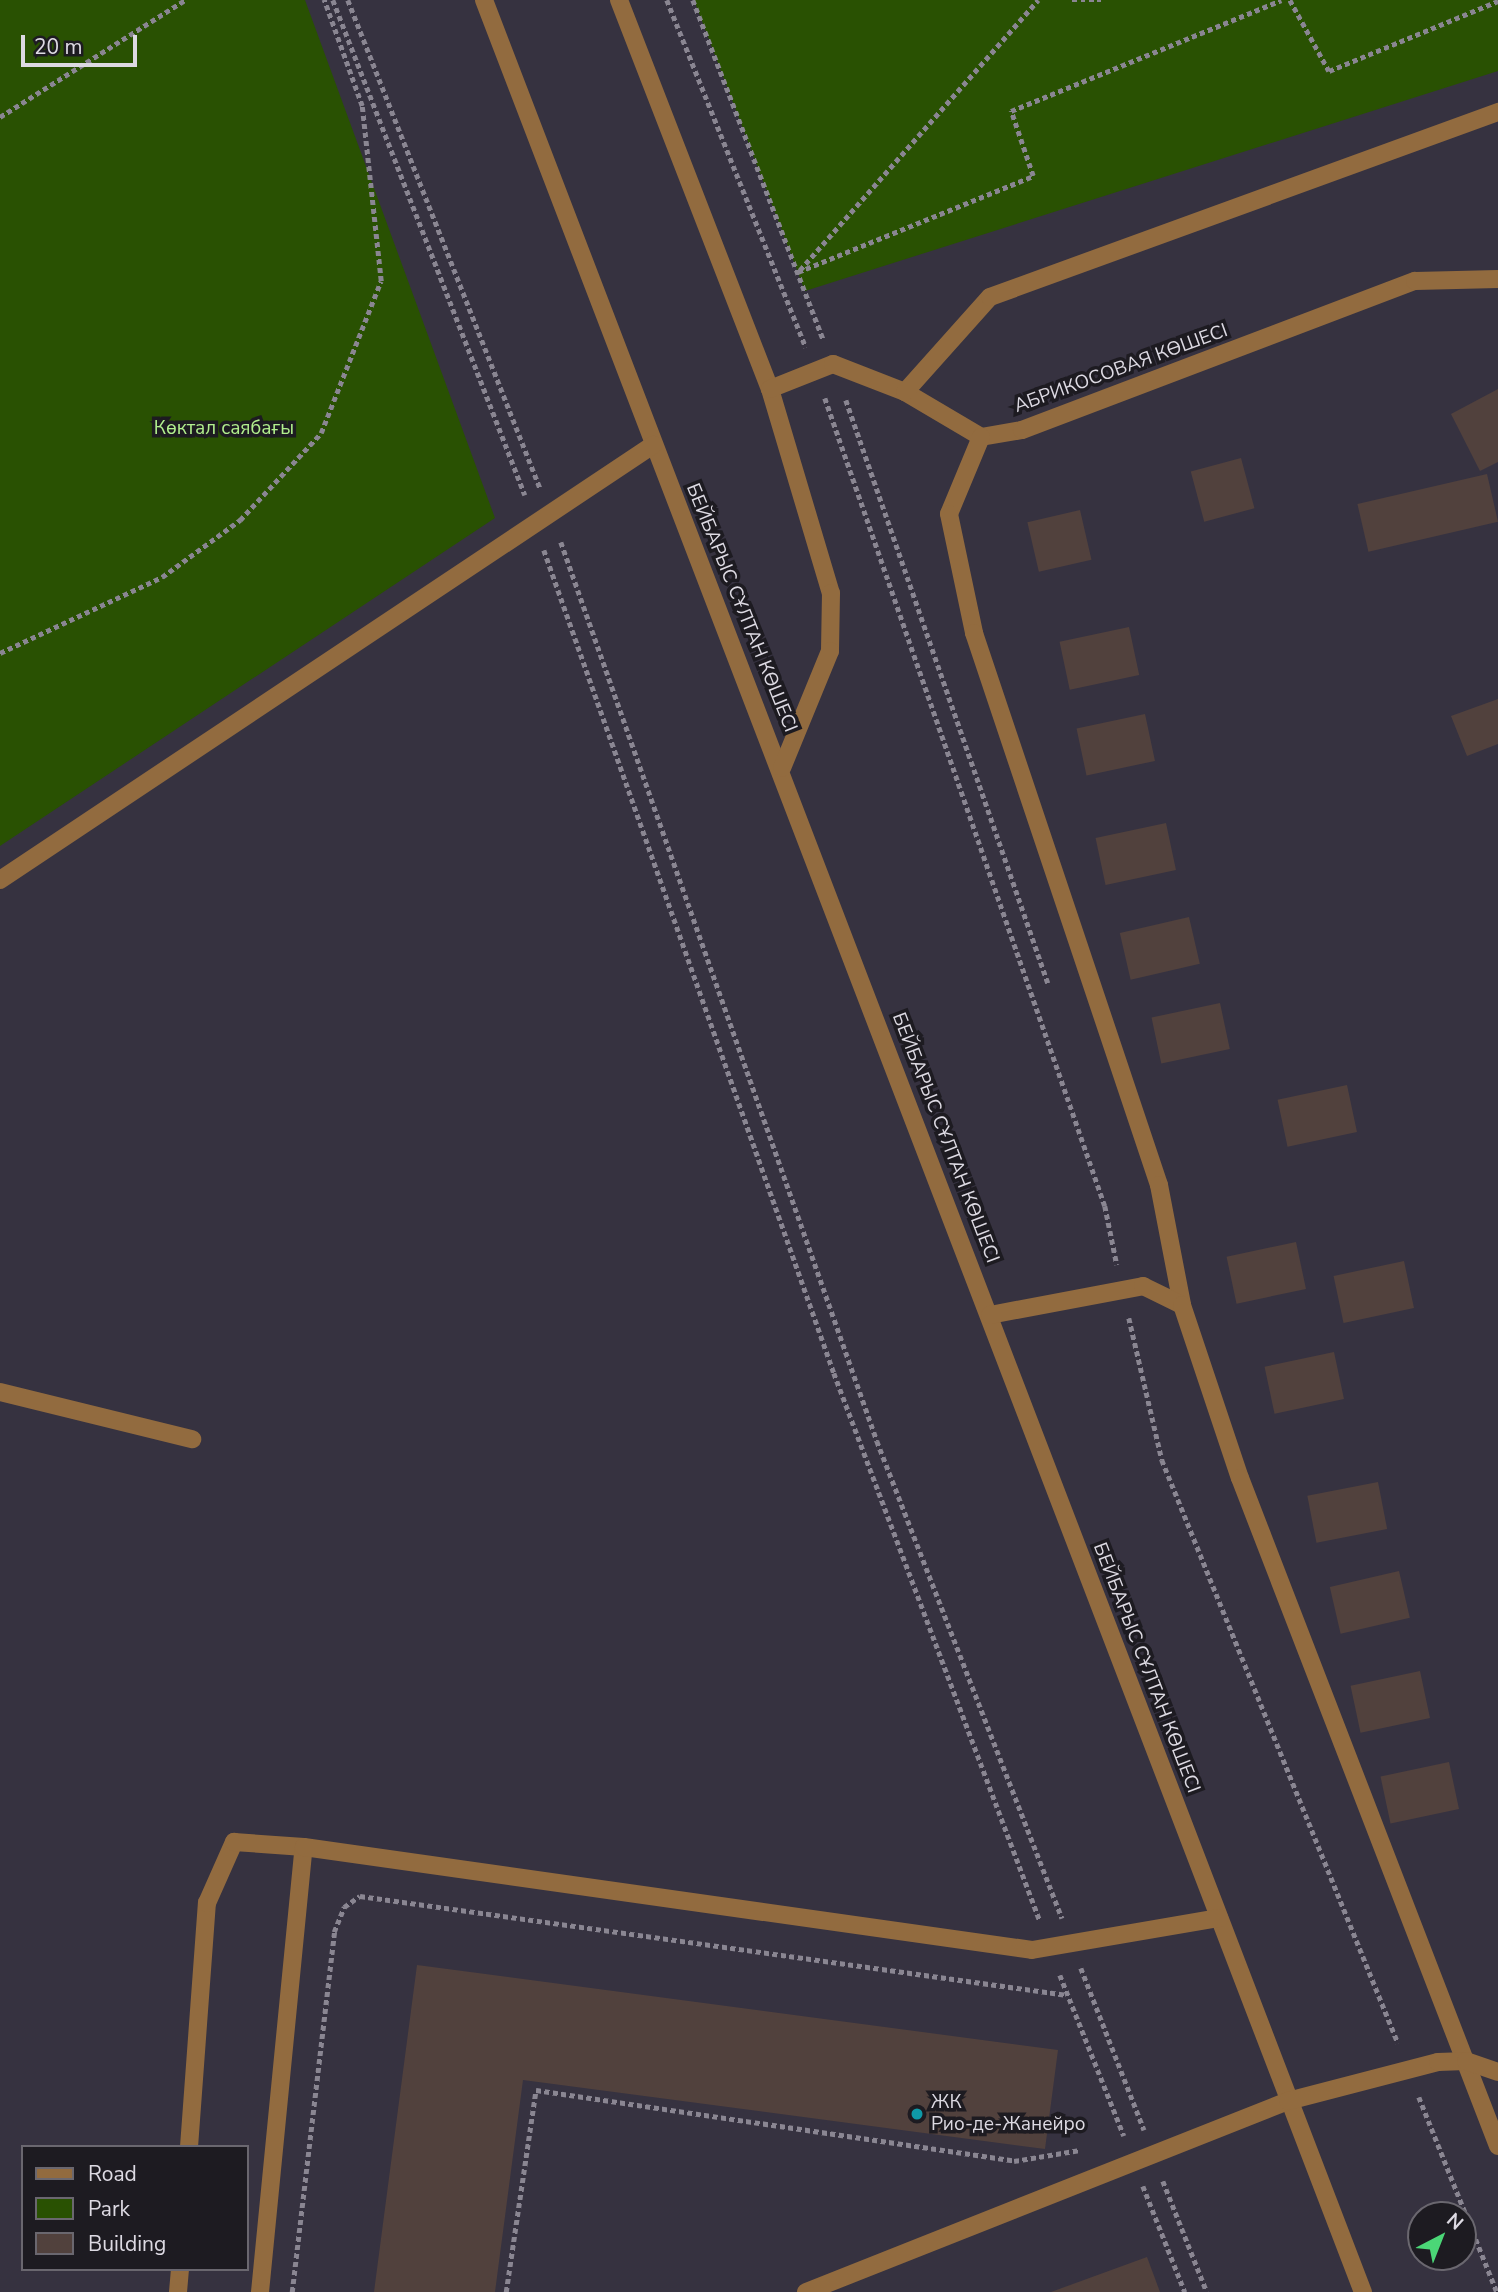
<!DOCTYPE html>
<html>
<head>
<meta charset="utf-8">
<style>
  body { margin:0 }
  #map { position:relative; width:1498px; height:2292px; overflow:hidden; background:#363240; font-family:"Nunito Sans",sans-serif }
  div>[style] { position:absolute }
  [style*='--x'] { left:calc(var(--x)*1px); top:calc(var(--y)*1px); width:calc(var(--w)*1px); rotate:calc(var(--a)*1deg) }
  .green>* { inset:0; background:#295102 }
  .building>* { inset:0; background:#51413d; transform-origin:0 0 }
  .path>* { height:4.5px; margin-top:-2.25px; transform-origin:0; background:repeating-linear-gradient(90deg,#8a8692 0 5px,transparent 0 8.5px) }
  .minor>* { height:18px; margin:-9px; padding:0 9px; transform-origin:9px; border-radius:9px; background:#926b3f }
  .dots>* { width:19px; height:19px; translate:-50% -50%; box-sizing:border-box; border:4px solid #1d1b21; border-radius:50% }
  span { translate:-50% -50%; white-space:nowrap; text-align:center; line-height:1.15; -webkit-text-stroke:7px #1d1b21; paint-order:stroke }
  .street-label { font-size:19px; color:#dddae3 }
  .park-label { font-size:19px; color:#b2f08e }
  .poi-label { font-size:19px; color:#dddae3 }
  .left { translate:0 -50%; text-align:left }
  .legend { position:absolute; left:21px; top:2145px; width:228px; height:126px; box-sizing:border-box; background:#1d1b21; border:2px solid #6a676f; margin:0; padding:9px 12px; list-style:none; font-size:21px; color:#dddae3 }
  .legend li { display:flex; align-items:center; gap:14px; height:35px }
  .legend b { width:35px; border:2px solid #6a676f }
  .north { position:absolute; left:1407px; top:2201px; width:70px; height:70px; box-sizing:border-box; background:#1d1b21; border:2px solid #6a676f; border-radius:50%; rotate:42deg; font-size:19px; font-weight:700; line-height:28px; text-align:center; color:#dddae3 }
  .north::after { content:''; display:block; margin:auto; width:24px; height:32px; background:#4bd677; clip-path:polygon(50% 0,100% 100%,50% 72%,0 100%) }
  .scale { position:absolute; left:21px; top:35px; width:116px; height:32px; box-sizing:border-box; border:4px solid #dddae3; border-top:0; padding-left:9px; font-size:21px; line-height:24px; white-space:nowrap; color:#dddae3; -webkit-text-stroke:5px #1d1b21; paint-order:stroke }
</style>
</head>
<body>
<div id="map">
  <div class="green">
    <i style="clip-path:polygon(0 0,305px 0,495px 518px,0 846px)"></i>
    <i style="clip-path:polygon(694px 0,1498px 0,1498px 71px,805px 291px)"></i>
  </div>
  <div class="building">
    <i style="clip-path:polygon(1498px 389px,1498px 462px,1480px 471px,1451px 414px)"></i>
    <i style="left:1241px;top:458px;width:52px;height:52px;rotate:75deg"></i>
    <i style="left:1487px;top:474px;width:49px;height:133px;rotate:77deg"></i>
    <i style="left:1080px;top:510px;width:51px;height:54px;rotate:77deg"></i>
    <i style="left:1129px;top:627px;width:49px;height:71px;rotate:78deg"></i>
    <i style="clip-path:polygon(1498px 699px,1498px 744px,1467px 756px,1451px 716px)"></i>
    <i style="left:1145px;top:714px;width:48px;height:70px;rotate:78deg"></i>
    <i style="left:1166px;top:823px;width:48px;height:72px;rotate:78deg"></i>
    <i style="left:1189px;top:917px;width:48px;height:71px;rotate:77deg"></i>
    <i style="left:1220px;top:1003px;width:47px;height:70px;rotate:78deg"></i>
    <i style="left:1347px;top:1085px;width:48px;height:71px;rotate:78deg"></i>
    <i style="left:1296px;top:1242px;width:48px;height:71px;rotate:78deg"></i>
    <i style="left:1404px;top:1261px;width:48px;height:72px;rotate:78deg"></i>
    <i style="left:1334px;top:1352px;width:48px;height:71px;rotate:78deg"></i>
    <i style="left:1378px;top:1482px;width:48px;height:72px;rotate:79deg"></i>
    <i style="left:1399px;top:1571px;width:48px;height:71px;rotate:77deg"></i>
    <i style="left:1420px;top:1671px;width:48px;height:71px;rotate:78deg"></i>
    <i style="left:1449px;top:1762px;width:48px;height:70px;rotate:78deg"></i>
    <i style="clip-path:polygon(417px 1965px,1058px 2050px,1045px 2149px,523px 2080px,495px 2292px,374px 2292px)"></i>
    <i style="clip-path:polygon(1147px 2257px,1160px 2292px,1051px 2292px)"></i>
  </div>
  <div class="path">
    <i style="--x:333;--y:0;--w:531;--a:68.8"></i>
    <i style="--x:348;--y:0;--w:524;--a:68.52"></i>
    <i style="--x:667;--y:0;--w:374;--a:68.2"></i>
    <i style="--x:693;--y:0;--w:363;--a:69"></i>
    <i style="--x:1072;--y:0;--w:29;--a:0"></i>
    <i style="--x:1290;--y:0;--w:81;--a:61.2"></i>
    <i style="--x:1329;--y:71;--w:183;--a:-22.5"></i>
    <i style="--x:0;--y:117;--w:219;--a:-32.3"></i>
    <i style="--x:800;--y:270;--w:360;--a:-48.6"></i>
    <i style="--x:798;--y:272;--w:254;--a:-22.2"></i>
    <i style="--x:1033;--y:176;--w:69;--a:-108.7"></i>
    <i style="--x:1011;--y:111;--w:292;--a:-22.3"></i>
    <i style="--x:825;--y:398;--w:855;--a:70.89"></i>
    <i style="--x:1105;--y:1206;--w:60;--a:78.5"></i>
    <i style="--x:846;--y:400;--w:617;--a:70.89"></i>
    <i style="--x:561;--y:542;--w:953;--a:70.63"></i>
    <i style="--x:877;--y:1441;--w:512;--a:68.8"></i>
    <i style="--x:544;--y:550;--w:873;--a:70.59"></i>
    <i style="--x:834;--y:1373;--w:585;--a:69.4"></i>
    <i style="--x:0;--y:653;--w:179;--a:-25.1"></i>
    <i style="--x:162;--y:577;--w:97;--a:-36.2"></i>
    <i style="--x:240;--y:520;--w:119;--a:-47"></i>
    <i style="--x:321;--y:433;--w:163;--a:-68.5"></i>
    <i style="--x:381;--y:281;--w:176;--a:-96.2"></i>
    <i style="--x:362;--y:106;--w:113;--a:-109.7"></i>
    <i style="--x:1129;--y:1318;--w:146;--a:76.9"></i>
    <i style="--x:1162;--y:1460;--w:629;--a:67.96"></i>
    <i style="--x:1081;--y:1968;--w:174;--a:68.7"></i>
    <i style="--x:1060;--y:1975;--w:173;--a:68.3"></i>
    <i style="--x:1419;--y:2097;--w:210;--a:68.2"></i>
    <i style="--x:1163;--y:2181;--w:119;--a:68.4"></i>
    <i style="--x:1143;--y:2186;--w:114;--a:68.4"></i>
    <i style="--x:292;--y:2292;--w:362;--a:-83.3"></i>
    <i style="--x:334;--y:1932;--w:27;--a:-68"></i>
    <i style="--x:344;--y:1907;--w:19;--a:-35"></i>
    <i style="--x:360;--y:1896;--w:714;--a:7.97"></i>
    <i style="--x:506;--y:2292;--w:204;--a:-81.6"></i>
    <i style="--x:536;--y:2090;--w:483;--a:8.4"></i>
    <i style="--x:1014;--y:2161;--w:67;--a:-9.5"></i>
  </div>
  <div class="minor">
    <i style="--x:484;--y:0;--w:2455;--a:69.02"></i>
    <i style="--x:619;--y:0;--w:417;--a:68.8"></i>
    <i style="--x:770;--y:389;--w:213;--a:73.4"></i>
    <i style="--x:831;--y:593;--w:58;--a:91"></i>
    <i style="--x:830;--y:651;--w:126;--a:112.3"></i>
    <i style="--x:770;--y:389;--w:68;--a:-21.6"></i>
    <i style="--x:833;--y:364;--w:77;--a:21.3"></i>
    <i style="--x:905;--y:392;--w:88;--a:30.6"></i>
    <i style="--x:981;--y:437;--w:42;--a:-9.7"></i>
    <i style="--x:1022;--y:430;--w:420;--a:-20.8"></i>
    <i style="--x:1415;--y:281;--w:83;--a:-1.4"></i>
    <i style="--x:905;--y:392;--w:127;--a:-48.2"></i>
    <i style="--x:990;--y:297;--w:541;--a:-20.01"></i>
    <i style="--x:981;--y:437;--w:83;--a:112.6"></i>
    <i style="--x:949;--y:514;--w:122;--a:78.1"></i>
    <i style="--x:974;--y:633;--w:582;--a:71.47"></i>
    <i style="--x:1159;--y:1185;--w:122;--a:79.1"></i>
    <i style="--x:0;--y:880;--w:785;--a:-33.67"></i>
    <i style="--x:990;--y:1315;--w:156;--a:-10.7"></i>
    <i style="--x:1143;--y:1286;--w:43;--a:26"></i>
    <i style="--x:1182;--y:1305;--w:182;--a:71.5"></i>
    <i style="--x:1240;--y:1478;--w:716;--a:68.88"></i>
    <i style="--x:0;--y:1392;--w:198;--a:13.8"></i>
    <i style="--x:189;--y:2147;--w:245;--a:-85.8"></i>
    <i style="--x:207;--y:1903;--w:67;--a:-66.1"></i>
    <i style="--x:234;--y:1842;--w:70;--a:4.1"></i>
    <i style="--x:178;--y:2292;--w:23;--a:-85"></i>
    <i style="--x:260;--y:2292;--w:447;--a:-84.4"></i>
    <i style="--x:304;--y:1847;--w:735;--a:8.05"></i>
    <i style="--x:1032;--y:1950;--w:190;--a:-9.7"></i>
    <i style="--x:806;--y:2292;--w:518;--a:-21.62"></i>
    <i style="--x:1288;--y:2101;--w:155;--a:-14.6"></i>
    <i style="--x:1438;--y:2062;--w:28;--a:-2"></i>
    <i style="--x:1466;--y:2061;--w:34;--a:19"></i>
  </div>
  <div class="dots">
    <i style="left:917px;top:2114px;background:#0f9aa8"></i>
  </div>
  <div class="street-label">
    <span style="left:1121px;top:369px;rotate:-20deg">АБРИКОСОВАЯ КӨШЕСІ</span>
    <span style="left:741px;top:608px;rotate:68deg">БЕЙБАРЫС СҰЛТАН КӨШЕСІ</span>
    <span style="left:945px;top:1138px;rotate:69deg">БЕЙБАРЫС СҰЛТАН КӨШЕСІ</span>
    <span style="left:1146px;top:1668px;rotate:69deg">БЕЙБАРЫС СҰЛТАН КӨШЕСІ</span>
  </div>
  <div class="park-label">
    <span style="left:224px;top:429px">Көктал саябағы</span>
  </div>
  <div class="poi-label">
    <span class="left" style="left:931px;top:2114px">ЖК<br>Рио-де-Жанейро</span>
  </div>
  <ul class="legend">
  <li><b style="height:9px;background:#926b3f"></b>Road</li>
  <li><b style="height:19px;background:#295102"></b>Park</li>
  <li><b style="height:19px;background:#51413d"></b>Building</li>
  </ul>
  <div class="north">N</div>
  <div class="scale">20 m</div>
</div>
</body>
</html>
